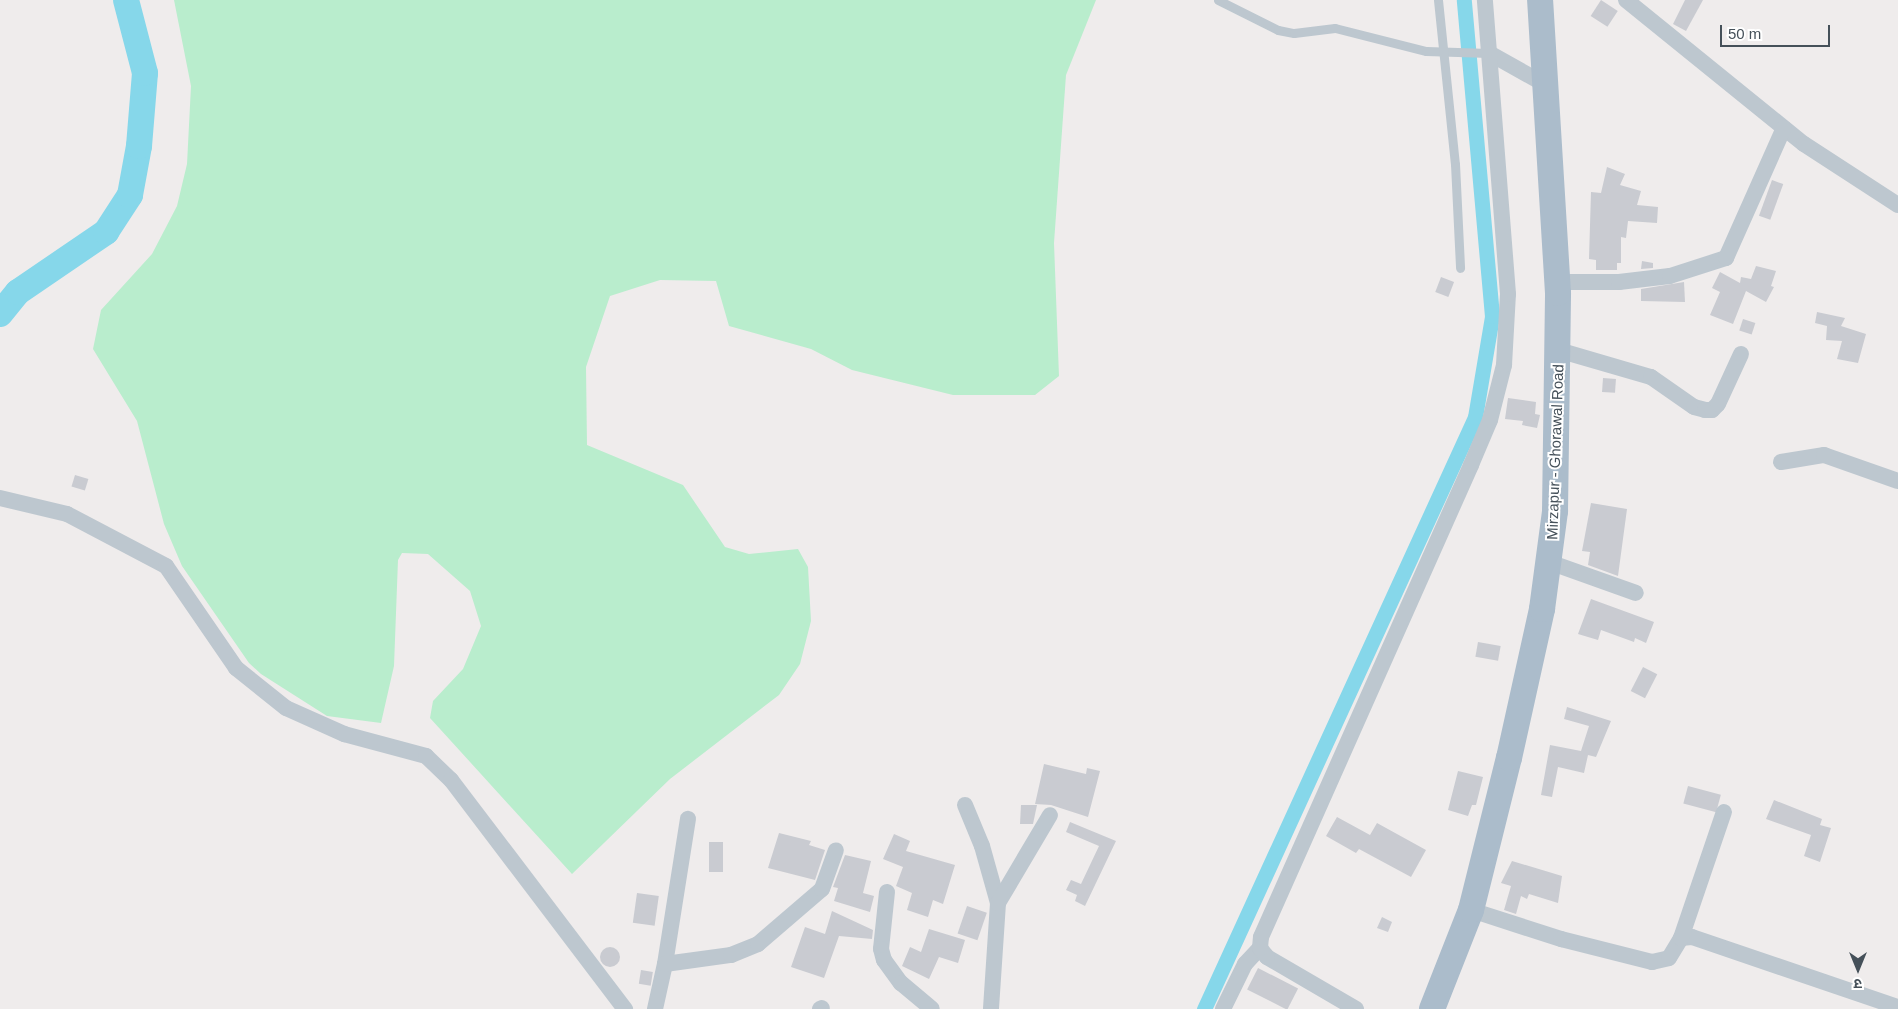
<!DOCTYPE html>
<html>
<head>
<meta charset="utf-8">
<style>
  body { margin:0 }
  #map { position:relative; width:1898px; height:1009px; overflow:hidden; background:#efecec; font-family:Helvetica,"Noto Sans Devanagari",sans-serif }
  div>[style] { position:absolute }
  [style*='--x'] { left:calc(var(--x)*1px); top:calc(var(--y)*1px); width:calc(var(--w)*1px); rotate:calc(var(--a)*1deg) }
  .green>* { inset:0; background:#b9edcd }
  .canal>* { height:15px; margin:-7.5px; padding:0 7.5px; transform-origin:7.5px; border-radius:7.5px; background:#86d7ea }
  .river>* { height:26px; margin:-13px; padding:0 13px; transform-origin:13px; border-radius:13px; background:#86d7ea }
  .building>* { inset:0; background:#c9cbd1; transform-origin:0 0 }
  .round { border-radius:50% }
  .service>* { height:9px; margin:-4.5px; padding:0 4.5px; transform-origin:4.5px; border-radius:4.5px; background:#bdc7cf }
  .minor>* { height:16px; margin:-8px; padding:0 8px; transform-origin:8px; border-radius:8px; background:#bdc7cf }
  .primary>* { height:26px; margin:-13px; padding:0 13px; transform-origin:13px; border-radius:13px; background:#abbccb }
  span { translate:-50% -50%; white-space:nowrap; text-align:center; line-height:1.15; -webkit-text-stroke:4px #fff; paint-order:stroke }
  .street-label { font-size:15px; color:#455059 }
  .north { position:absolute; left:1833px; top:944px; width:50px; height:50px; -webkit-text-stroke:4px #fff; paint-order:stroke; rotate:180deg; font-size:14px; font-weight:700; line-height:20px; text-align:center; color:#455059 }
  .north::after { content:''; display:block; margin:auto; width:18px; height:22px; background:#455059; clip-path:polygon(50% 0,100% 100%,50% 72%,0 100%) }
  .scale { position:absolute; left:1720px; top:25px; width:110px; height:22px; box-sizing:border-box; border:2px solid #455059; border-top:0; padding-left:6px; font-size:15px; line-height:18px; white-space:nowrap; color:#455059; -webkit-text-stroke:4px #fff; paint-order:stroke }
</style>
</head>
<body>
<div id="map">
  <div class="green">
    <i style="clip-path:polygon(174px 0,1096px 0,1066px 75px,1054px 243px,1059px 376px,1035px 395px,953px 395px,852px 370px,811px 349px,729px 326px,716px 281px,660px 280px,610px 296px,586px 367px,587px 445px,683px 485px,725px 547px,749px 554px,798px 549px,808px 567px,811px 621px,800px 664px,779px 695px,670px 779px,572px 874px,430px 718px,433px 701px,463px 669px,481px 626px,470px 591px,428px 554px,402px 553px,398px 560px,394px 666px,381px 723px,327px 716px,261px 674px,249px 663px,182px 566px,164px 524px,137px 421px,93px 349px,101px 310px,152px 254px,177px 206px,187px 164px,191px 86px)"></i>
  </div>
  <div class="canal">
    <i style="--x:1204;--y:1009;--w:651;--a:-65.4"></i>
    <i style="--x:1475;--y:417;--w:102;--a:-80.4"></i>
    <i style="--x:1492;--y:316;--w:317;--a:-95.1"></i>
  </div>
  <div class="river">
    <i style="--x:0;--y:314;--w:28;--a:-51"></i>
    <i style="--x:18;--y:292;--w:107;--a:-34.3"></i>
    <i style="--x:106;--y:232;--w:44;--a:-57"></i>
    <i style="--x:130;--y:195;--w:50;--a:-79.6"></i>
    <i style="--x:139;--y:146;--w:73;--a:-85.3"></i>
    <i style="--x:145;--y:73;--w:75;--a:-104.6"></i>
  </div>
  <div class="building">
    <i style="left:1601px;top:0;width:20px;height:19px;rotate:33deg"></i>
    <i style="clip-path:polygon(1685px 0,1703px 0,1686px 31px,1673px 24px)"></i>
    <i style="clip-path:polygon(1607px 167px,1625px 174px,1620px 185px,1641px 191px,1637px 205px,1658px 207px,1657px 223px,1628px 221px,1626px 238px,1621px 237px,1621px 263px,1617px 263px,1617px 270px,1596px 270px,1596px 260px,1589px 259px,1591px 192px,1601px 193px)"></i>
    <i style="left:1772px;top:180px;width:12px;height:38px;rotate:20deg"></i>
    <i style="clip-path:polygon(1642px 261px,1653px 263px,1653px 268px,1641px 269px)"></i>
    <i style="clip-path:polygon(1756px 266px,1776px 271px,1771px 286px,1774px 287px,1766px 302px,1746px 291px,1733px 324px,1710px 315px,1720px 292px,1712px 288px,1720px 272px,1740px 283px,1741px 277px,1751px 279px)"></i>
    <i style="left:1441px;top:277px;width:14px;height:16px;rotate:21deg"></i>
    <i style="clip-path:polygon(1684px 282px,1685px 302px,1641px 301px,1641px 289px)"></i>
    <i style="clip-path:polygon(1817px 312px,1845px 318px,1841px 326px,1866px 334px,1858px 363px,1837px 359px,1842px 341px,1826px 340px,1827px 326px,1815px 323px)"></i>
    <i style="left:1743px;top:319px;width:13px;height:12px;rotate:18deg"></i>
    <i style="left:1603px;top:378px;width:13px;height:14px;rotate:4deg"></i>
    <i style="clip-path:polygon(1508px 398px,1536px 402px,1535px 414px,1540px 415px,1537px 428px,1522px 425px,1523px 421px,1505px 419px)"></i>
    <i style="left:75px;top:475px;width:14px;height:12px;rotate:17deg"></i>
    <i style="clip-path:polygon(1591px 503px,1627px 509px,1618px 576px,1588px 565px,1590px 552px,1582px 551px)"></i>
    <i style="clip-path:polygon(1591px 599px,1654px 622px,1646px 643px,1635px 638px,1634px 642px,1601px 630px,1598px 640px,1578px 634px)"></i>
    <i style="left:1478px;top:642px;width:23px;height:15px;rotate:10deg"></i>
    <i style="left:1643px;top:667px;width:16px;height:27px;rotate:27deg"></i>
    <i style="clip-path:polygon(1567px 707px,1611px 721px,1596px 757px,1588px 755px,1584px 773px,1558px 767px,1552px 797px,1541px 795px,1550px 745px,1581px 751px,1589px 726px,1564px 719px)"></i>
    <i style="clip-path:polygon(1044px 764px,1086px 774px,1087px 768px,1100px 771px,1088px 817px,1051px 805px,1035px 804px)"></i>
    <i style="clip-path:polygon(1458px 771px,1483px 777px,1476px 805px,1472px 805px,1468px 816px,1448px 810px)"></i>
    <i style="left:1688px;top:786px;width:34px;height:18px;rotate:15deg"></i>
    <i style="clip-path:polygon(1774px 800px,1822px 819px,1820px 825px,1831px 828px,1820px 862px,1804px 856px,1811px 835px,1766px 819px)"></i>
    <i style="clip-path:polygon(1021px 805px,1037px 805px,1033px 824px,1020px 824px)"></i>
    <i style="clip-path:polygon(1337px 817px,1370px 835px,1377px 823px,1426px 850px,1411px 877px,1359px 849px,1356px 853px,1326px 836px)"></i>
    <i style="clip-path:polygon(1070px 822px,1116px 841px,1085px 906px,1075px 901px,1077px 895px,1066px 890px,1071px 880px,1081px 884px,1099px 846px,1066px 832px)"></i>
    <i style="clip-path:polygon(779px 833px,811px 841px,809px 845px,825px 850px,815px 880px,768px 868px)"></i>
    <i style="clip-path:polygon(894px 834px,910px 841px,906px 851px,955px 865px,943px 904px,933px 900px,928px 917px,907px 910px,912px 893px,896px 886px,903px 867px,883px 859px)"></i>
    <i style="left:709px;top:842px;width:14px;height:30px"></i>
    <i style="clip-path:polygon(845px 855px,871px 861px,863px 893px,874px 896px,870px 912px,834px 901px,838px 888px,833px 887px)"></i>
    <i style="clip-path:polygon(1512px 861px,1562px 876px,1558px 903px,1529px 894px,1527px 899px,1521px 896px,1516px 914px,1504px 910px,1511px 886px,1501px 883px)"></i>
    <i style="left:637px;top:893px;width:22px;height:30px;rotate:8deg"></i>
    <i style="left:967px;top:906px;width:21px;height:29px;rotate:19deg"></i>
    <i style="clip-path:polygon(832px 911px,873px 930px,872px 939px,839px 936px,824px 978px,791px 967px,805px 927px,825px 934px)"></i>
    <i style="clip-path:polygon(1382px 917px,1392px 922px,1388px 932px,1377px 928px)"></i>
    <i style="clip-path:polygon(929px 929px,965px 940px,958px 963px,939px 957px,929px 979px,902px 966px,910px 947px,921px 952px)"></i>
    <i class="round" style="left:600px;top:947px;width:20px;height:20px"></i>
    <i style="left:1258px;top:968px;width:45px;height:24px;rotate:27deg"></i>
    <i style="left:641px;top:970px;width:12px;height:14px;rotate:9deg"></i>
  </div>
  <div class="service">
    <i style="--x:1218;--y:0;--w:67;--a:26.6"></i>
    <i style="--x:1278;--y:30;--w:16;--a:11"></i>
    <i style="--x:1294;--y:33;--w:41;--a:-7"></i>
    <i style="--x:1335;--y:28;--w:94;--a:14.2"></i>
    <i style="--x:1426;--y:51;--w:63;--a:1.8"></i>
    <i style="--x:1438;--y:0;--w:165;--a:84.1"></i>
    <i style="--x:1455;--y:164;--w:104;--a:87.2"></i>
  </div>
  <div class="minor">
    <i style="--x:1626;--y:0;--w:229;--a:39"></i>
    <i style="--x:1804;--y:144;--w:112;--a:33"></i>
    <i style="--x:1489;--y:53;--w:65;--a:29.3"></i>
    <i style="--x:1557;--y:282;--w:62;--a:0"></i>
    <i style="--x:1619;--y:282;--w:51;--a:-6.7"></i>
    <i style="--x:1670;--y:276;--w:59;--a:-17.8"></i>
    <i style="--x:1726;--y:258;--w:142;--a:-66"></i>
    <i style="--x:1558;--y:350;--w:97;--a:16.2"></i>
    <i style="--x:1651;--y:377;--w:52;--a:34.9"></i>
    <i style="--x:1694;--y:407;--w:11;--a:15"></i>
    <i style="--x:1705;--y:410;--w:7;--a:0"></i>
    <i style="--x:1712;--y:410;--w:8;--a:-45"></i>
    <i style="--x:1718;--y:404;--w:55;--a:-65.3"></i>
    <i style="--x:1781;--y:462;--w:44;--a:-9.2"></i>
    <i style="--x:1824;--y:455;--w:78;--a:19.4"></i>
    <i style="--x:0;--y:498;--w:69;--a:13.4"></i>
    <i style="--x:67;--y:514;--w:112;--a:27.7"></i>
    <i style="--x:166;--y:566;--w:124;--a:55.5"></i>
    <i style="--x:236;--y:668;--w:64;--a:38.7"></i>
    <i style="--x:286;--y:708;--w:64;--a:24.1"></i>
    <i style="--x:344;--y:734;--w:85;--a:15"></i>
    <i style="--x:426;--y:756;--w:35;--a:44"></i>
    <i style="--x:451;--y:780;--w:288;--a:52.8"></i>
    <i style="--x:1549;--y:562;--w:92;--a:19.6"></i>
    <i style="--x:965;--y:805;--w:44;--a:67.5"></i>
    <i style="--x:982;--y:846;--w:59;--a:74.3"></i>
    <i style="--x:998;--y:903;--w:106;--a:93.8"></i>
    <i style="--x:887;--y:892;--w:57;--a:96"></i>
    <i style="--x:881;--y:949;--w:11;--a:75"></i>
    <i style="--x:884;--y:960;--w:29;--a:54"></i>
    <i style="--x:901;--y:983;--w:40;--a:40"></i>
    <i style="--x:998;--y:903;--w:102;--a:-59.4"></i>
    <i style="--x:1471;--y:910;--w:95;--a:17.9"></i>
    <i style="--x:1561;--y:939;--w:94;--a:14.2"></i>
    <i style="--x:1652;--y:962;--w:17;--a:-13"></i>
    <i style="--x:1669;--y:958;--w:23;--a:-59"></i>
    <i style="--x:1681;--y:938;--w:11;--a:-5"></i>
    <i style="--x:1692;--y:937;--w:218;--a:18.8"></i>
    <i style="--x:1681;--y:938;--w:133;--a:-71.2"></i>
    <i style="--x:665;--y:964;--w:147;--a:-81"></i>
    <i style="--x:655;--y:1009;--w:46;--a:-77.5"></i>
    <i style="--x:665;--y:964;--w:67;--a:-7.8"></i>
    <i style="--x:731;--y:955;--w:29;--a:-22"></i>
    <i style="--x:758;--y:944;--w:84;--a:-40.7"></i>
    <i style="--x:822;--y:889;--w:41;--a:-70.3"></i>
    <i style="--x:820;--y:1009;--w:2;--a:-27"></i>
    <i style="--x:1223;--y:1009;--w:50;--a:-63.9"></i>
    <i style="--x:1245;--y:964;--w:22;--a:-47"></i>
    <i style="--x:1356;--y:1009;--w:103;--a:-149.7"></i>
    <i style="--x:1267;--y:957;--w:11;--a:-128"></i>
    <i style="--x:1260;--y:948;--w:11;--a:-85"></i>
    <i style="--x:1261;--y:937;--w:517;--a:-66.01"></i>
    <i style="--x:1471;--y:465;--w:49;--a:-67.1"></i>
    <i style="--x:1490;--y:420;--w:57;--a:-75.7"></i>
    <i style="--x:1504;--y:365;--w:71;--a:-86.8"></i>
    <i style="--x:1508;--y:294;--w:295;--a:-94.5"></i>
  </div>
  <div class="primary">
    <i style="--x:1432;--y:1009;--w:106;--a:-68.5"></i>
    <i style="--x:1471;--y:910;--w:157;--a:-76"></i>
    <i style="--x:1509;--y:758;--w:153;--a:-77.5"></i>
    <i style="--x:1542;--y:609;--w:99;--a:-82.4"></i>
    <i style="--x:1555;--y:511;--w:218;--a:-89.2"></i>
    <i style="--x:1558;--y:293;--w:294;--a:-93.5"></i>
  </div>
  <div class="street-label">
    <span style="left:1555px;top:452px;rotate:-88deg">Mirzapur - Ghorawal Road</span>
  </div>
  <div class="north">उ</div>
  <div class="scale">50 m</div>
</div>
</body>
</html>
